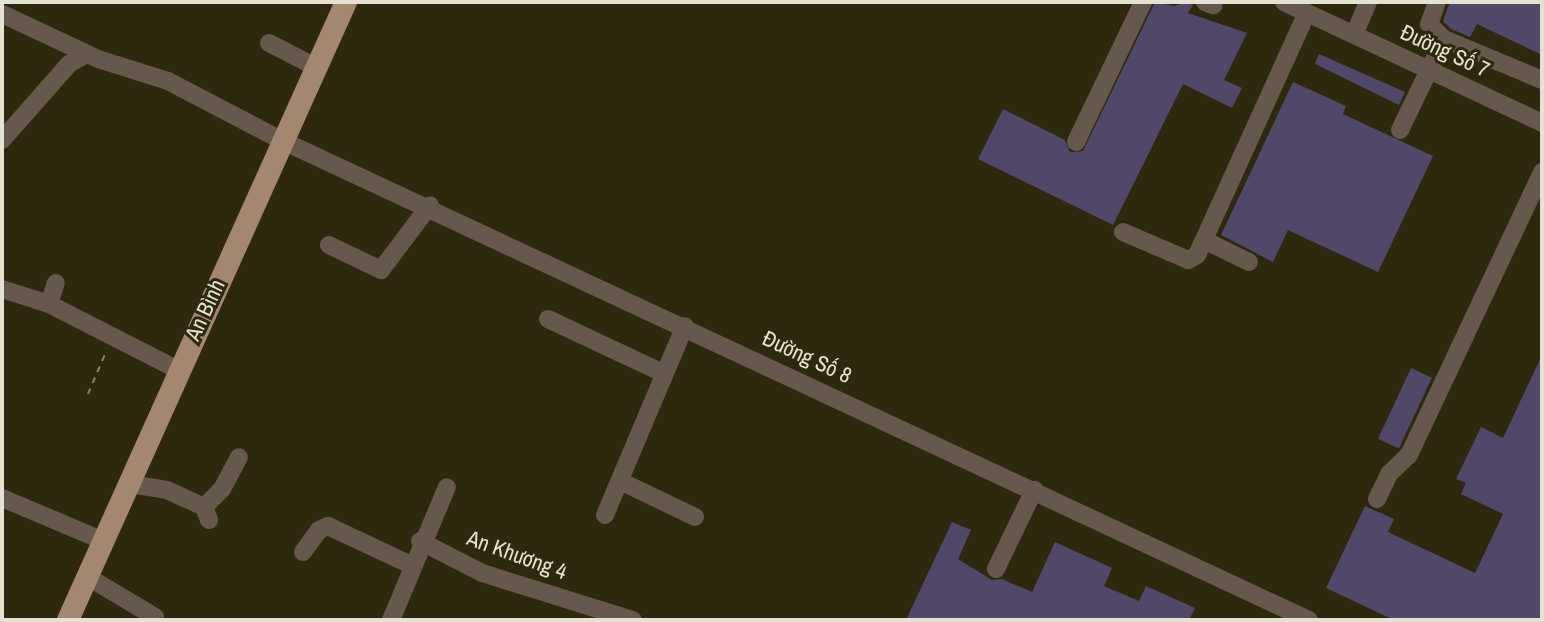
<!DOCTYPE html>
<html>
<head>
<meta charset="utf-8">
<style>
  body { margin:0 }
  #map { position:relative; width:1544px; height:622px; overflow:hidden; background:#2e280f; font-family:"Archivo Narrow",sans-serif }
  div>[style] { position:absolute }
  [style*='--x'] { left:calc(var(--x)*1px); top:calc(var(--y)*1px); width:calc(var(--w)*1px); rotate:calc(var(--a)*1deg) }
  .building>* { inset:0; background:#514769; transform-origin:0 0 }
  .path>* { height:2px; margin-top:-1px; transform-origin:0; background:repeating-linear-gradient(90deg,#85806c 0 6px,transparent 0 12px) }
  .minor>* { height:18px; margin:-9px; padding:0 9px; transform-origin:9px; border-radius:9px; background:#66584d }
  .major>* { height:22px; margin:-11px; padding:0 11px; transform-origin:11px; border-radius:11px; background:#a48770 }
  span { translate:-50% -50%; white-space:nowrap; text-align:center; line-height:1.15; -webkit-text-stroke:6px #2e280f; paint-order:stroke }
  .street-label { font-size:22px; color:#e5e2d3 }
  .frame { position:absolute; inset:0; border:4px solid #e5e2d3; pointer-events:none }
</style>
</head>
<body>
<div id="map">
  <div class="building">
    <i style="clip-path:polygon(1155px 2px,1174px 6px,1187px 2px,1193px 5px,1188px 13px,1247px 33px,1224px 80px,1242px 88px,1232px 108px,1183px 84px,1113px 225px,978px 159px,1003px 109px,1065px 140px,1070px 152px,1083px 151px)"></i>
    <i style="clip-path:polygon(1450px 2px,1542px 2px,1542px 55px,1477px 24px,1470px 37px,1451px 29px,1443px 21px)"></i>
    <i style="clip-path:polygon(1319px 54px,1405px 92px,1399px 105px,1315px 64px)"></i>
    <i style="clip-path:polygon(1293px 82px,1346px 106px,1343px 114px,1433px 156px,1378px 272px,1288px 230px,1273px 262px,1221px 235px)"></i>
    <i style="clip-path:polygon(1542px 355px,1542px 620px,1394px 620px,1326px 588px,1365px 506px,1394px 519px,1388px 532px,1475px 573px,1503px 514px,1461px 494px,1466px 483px,1456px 479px,1481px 427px,1503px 438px)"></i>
    <i style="left:1411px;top:368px;width:23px;height:78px;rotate:25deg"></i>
    <i style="clip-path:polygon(952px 522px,971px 530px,958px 559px,992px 580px,1002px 579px,1032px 592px,1055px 542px,1112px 568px,1104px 586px,1139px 601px,1146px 586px,1195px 608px,1189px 620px,906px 620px)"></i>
  </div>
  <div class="path">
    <i style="--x:88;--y:394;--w:46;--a:-66.8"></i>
  </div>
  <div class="minor">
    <i style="--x:1205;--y:2;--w:9;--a:21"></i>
    <i style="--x:1284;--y:2;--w:285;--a:25.1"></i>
    <i style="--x:2;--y:14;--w:106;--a:25.1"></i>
    <i style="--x:98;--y:59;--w:73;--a:17.4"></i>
    <i style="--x:168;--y:81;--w:130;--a:27.6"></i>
    <i style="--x:283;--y:141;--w:1132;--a:25.03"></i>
    <i style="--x:1354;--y:35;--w:36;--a:-67"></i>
    <i style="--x:1444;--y:39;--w:106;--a:22.7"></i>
    <i style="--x:269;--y:43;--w:53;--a:27.1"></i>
    <i style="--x:1400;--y:130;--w:101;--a:-64.2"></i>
    <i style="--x:1444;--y:39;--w:21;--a:-135"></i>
    <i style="--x:1429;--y:24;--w:23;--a:-70"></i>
    <i style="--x:2;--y:140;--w:101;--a:-48.6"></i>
    <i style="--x:69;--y:64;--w:20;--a:-30"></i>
    <i style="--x:1076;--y:142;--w:155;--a:-64.4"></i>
    <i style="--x:1123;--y:232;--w:71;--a:23.3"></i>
    <i style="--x:1188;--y:260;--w:10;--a:-29"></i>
    <i style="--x:1197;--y:255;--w:266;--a:-65.6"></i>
    <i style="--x:1204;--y:240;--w:50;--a:26.1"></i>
    <i style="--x:329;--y:245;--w:58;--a:25.7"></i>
    <i style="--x:381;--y:270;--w:81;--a:-53"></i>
    <i style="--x:2;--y:289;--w:49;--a:17.7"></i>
    <i style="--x:49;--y:304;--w:145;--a:27.1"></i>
    <i style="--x:49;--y:304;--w:22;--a:-72"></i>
    <i style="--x:548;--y:319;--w:129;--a:25.2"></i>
    <i style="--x:620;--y:481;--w:83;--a:25.6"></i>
    <i style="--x:130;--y:484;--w:37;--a:9"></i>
    <i style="--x:167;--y:490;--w:41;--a:24.7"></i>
    <i style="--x:204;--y:507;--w:14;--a:69"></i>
    <i style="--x:2;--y:498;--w:111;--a:22.9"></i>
    <i style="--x:1377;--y:499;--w:28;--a:-64"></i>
    <i style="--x:1389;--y:474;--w:28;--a:-44"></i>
    <i style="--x:1409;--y:455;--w:313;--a:-64.8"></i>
    <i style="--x:204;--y:507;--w:25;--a:-45"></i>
    <i style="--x:222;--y:489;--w:36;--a:-62"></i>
    <i style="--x:605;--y:515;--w:205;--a:-67.1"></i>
    <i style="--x:420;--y:541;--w:70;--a:27.3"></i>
    <i style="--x:482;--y:573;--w:158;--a:17.3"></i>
    <i style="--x:303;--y:552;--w:27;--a:-54"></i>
    <i style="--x:319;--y:530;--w:10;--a:-24"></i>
    <i style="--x:328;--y:526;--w:92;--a:25.2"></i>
    <i style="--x:996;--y:569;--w:88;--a:-64.3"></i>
    <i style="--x:88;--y:577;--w:78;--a:30.8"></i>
    <i style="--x:391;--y:620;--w:144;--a:-67.2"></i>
  </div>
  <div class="major">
    <i style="--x:68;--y:620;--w:678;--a:-65.78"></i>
  </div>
  <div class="street-label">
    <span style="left:1445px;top:51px;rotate:25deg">Đường Số 7</span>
    <span style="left:205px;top:310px;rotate:-65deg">An Bình</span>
    <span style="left:807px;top:357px;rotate:25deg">Đường Số 8</span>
    <span style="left:517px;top:555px;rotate:20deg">An Khương 4</span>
  </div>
  <div class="frame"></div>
</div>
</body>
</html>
